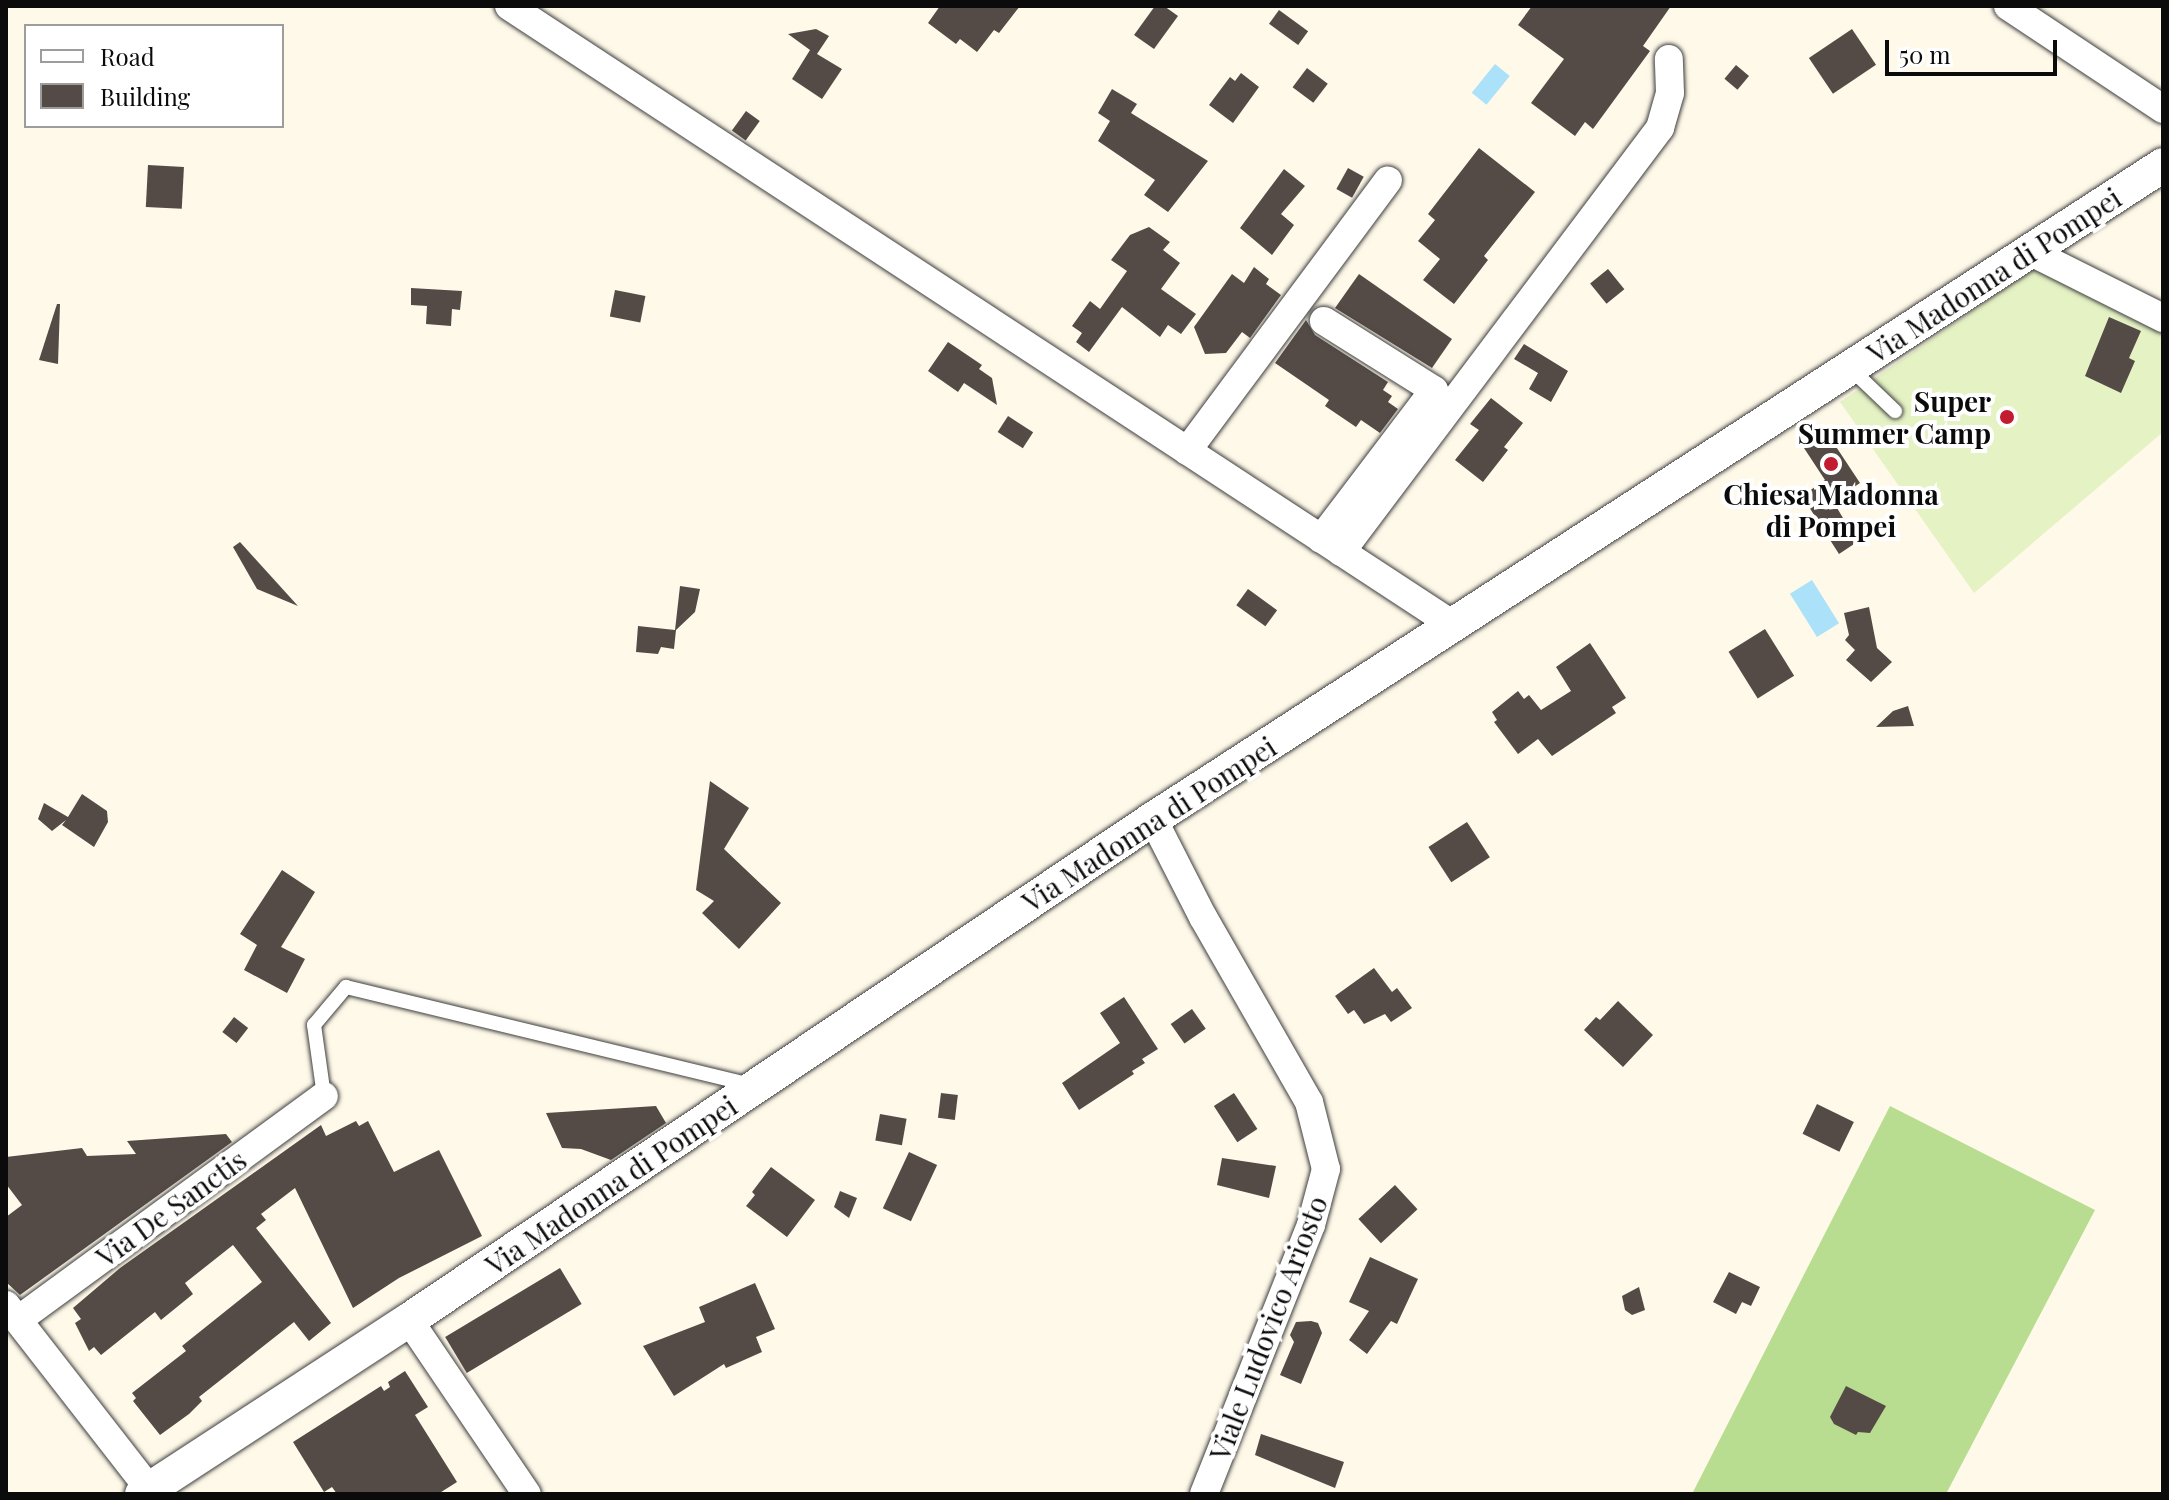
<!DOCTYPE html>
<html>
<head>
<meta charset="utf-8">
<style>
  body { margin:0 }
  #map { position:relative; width:2169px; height:1500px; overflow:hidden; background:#fff9e9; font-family:"Playfair Display",serif }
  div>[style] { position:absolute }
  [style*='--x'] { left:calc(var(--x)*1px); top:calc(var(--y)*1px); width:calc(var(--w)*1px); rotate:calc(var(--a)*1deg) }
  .forest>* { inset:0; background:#b8dd90 }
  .pitch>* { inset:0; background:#e5f2c4 }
  .water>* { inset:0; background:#abe2f9; transform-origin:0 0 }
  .building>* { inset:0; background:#544b47; transform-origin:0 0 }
  .roads { filter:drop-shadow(0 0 2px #3e3e3e) drop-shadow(0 0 2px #3e3e3e) }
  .service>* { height:14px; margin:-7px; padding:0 7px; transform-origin:7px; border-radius:7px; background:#fff }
  .minor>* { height:28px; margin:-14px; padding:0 14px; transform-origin:14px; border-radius:14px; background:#fff }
  .tertiary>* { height:34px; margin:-17px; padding:0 17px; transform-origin:17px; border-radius:17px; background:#fff }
  .dots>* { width:22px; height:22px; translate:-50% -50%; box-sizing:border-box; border:4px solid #fff; border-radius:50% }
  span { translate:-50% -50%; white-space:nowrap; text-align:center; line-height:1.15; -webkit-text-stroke:8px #fff; paint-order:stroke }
  .street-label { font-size:28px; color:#0b0b0b }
  .poi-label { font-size:28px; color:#0b0b0b; font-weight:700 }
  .right { translate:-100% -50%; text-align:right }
  .frame { position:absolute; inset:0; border:8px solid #0b0b0b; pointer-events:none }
  .legend { position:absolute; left:24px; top:24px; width:260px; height:104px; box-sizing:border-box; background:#fff; border:2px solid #9d9d9d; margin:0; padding:10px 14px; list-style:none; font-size:24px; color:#0b0b0b }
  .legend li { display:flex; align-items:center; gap:16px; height:40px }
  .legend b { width:40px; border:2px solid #9d9d9d }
  .scale { position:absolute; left:1885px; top:40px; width:172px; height:36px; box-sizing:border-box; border:4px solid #0b0b0b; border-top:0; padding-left:10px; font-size:24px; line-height:28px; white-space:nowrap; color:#0b0b0b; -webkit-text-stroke:6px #fff; paint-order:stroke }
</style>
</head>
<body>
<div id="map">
  <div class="forest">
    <i style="clip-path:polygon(1890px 1106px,2095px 1210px,1946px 1494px,1692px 1494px)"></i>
  </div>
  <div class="pitch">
    <i style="clip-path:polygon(2038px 266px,2163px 327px,2163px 432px,1974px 593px,1840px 402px)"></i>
  </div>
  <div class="water">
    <i style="left:1495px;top:64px;width:19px;height:37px;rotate:39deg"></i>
    <i style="left:1812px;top:580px;width:51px;height:26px;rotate:58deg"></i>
  </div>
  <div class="building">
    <i style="clip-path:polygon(940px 6px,1020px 6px,999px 33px,994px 30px,977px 52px,960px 39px,956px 44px,928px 23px)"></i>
    <i style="clip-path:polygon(1155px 6px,1164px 6px,1178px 16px,1154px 49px,1134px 35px)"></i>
    <i style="clip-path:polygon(1532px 6px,1671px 6px,1643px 46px,1650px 51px,1593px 129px,1585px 122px,1575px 136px,1531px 103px,1564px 59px,1518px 25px)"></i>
    <i style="left:1279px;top:10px;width:36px;height:17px;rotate:36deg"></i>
    <i style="clip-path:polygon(816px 29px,829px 36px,817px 54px,842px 69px,822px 99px,792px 79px,810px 50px,788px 34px)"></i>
    <i style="left:1852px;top:29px;width:43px;height:52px;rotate:56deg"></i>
    <i style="left:1736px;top:65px;width:17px;height:18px;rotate:40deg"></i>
    <i style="left:1307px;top:68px;width:26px;height:24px;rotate:37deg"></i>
    <i style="clip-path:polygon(1241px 73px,1259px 87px,1233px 123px,1209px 105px,1230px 77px,1235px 81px)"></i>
    <i style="clip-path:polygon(1112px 89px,1137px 104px,1131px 113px,1208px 161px,1168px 212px,1144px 195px,1155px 180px,1098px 141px,1110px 121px,1098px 113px)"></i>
    <i style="left:746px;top:111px;width:17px;height:24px;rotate:36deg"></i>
    <i style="clip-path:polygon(1479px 148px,1535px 192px,1484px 256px,1488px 260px,1454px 304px,1423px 280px,1440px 259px,1418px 241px,1435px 220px,1428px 214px)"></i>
    <i style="left:148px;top:165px;width:36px;height:42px;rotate:3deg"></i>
    <i style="left:1348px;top:168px;width:18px;height:24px;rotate:29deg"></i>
    <i style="clip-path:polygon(1284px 169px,1305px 186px,1281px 214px,1294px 225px,1272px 255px,1240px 228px)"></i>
    <i style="clip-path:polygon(1149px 227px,1170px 242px,1163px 250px,1180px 263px,1161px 289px,1196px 314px,1181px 334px,1168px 325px,1160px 337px,1122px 307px,1089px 352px,1076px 342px,1082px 333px,1072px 326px,1090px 301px,1100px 309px,1127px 271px,1111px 260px,1130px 235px)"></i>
    <i style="clip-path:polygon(1254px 267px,1269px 279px,1266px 284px,1281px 295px,1250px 338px,1242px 332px,1226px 353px,1205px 354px,1194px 327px,1232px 274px,1244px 283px)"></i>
    <i style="left:1608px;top:269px;width:26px;height:23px;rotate:51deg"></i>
    <i style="clip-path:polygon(1359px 274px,1452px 339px,1432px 368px,1335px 308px)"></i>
    <i style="clip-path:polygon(411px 288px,462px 291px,460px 310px,452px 309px,451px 326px,426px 324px,427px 306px,411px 305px)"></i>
    <i style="left:615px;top:290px;width:31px;height:27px;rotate:11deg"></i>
    <i style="clip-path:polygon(57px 304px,60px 304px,58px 364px,39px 360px)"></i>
    <i style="clip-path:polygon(2109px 317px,2141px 331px,2129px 358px,2135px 361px,2121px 393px,2085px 376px)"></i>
    <i style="clip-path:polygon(1306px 320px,1315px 335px,1388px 382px,1383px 390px,1392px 396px,1388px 402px,1398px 409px,1380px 433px,1361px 420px,1356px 427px,1325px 406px,1329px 400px,1275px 363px)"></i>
    <i style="clip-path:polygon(948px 342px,982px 365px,979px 369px,992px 378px,997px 405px,964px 383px,958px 392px,928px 371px)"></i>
    <i style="clip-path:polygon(1524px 344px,1568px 371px,1551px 402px,1529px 389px,1538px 373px,1514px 359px)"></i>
    <i style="clip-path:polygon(1491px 398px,1523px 423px,1504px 447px,1508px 450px,1483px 482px,1455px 460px,1479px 430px,1470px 424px)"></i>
    <i style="left:1008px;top:416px;width:30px;height:19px;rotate:33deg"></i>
    <i style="clip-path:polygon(1825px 430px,1860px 483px,1833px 501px,1857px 542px,1839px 554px,1802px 496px,1825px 480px,1802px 445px)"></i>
    <i style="clip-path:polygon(240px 542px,298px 606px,257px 589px,233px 547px)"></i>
    <i style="clip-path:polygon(680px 586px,700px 589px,695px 612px,676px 630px,674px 649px,661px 647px,658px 654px,636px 652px,638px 626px,675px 630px)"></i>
    <i style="left:1248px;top:589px;width:36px;height:20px;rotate:36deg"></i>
    <i style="clip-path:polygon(1869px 607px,1877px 648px,1892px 662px,1871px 682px,1846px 660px,1855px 650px,1845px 640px,1849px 635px,1844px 613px)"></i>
    <i style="left:1765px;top:629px;width:55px;height:43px;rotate:58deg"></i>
    <i style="clip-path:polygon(1590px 643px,1626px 698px,1612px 707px,1616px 713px,1552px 756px,1538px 739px,1518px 754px,1494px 722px,1497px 720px,1492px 712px,1518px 691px,1524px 699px,1529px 695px,1541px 710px,1571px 691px,1556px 667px)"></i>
    <i style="clip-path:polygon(1908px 706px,1914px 726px,1876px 727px,1893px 711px)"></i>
    <i style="clip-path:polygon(710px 781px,749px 808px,724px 849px,781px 903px,739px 949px,702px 913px,714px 901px,696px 890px)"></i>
    <i style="clip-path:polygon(82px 794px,107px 811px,108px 822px,94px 847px,62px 825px,66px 820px,52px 831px,38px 819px,44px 803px,68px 817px)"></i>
    <i style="left:1467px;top:822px;width:42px;height:46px;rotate:57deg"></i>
    <i style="clip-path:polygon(282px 870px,315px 892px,281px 947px,305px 959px,287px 993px,244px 970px,257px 945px,240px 934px)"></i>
    <i style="clip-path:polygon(1374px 968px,1392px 992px,1397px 988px,1412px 1008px,1391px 1022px,1385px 1014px,1364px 1024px,1354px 1010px,1348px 1014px,1335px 996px)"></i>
    <i style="clip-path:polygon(1124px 997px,1158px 1049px,1142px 1059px,1145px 1063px,1132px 1071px,1134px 1074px,1079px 1110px,1062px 1083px,1120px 1043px,1100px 1013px)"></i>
    <i style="clip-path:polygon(1618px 1001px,1653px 1035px,1623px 1067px,1584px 1030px,1596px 1017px,1600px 1020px)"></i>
    <i style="left:1192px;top:1009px;width:24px;height:26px;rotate:55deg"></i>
    <i style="left:234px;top:1017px;width:18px;height:19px;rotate:38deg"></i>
    <i style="left:941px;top:1093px;width:17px;height:25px;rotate:7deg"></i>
    <i style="left:1234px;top:1093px;width:43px;height:24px;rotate:57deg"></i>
    <i style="left:1817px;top:1104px;width:41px;height:33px;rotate:26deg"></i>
    <i style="clip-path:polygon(656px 1106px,666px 1123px,611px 1160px,581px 1149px,562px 1148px,546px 1113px)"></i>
    <i style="left:880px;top:1114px;width:27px;height:27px;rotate:10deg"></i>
    <i style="clip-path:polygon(356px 1121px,359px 1126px,368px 1121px,394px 1172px,439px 1150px,482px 1236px,399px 1278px,353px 1308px,295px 1188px,261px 1214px,266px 1220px,256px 1228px,331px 1323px,309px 1341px,294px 1322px,199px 1397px,202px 1401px,189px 1414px,160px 1435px,133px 1401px,136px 1398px,132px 1393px,186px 1351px,182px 1346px,262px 1282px,233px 1245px,185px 1283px,193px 1294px,161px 1320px,155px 1312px,101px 1355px,94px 1347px,89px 1351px,75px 1323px,81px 1319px,73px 1308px,120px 1268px,321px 1125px,326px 1136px)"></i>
    <i style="clip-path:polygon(226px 1134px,232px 1142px,20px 1295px,6px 1282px,6px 1217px,22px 1205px,6px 1184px,6px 1157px,82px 1148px,87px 1156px,136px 1154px,127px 1141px)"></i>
    <i style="left:909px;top:1152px;width:31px;height:62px;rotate:25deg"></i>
    <i style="clip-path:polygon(1222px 1158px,1276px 1166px,1269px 1198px,1217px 1185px)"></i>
    <i style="clip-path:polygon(771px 1167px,815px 1200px,787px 1237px,746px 1206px,755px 1195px,752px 1192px)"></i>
    <i style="left:1395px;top:1185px;width:33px;height:50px;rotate:47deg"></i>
    <i style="clip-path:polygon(840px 1191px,857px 1198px,849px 1218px,834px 1207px)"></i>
    <i style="clip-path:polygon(1370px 1257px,1418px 1279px,1397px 1324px,1391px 1321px,1367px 1354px,1349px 1340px,1369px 1311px,1349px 1302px)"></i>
    <i style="left:560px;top:1268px;width:42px;height:134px;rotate:59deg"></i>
    <i style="clip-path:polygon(1729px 1272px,1760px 1287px,1751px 1306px,1742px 1302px,1736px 1314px,1713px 1302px)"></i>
    <i style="clip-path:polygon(755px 1283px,775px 1329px,756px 1337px,762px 1352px,726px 1368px,724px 1364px,674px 1396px,643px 1346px,705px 1322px,699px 1307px)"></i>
    <i style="clip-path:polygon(1639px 1287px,1645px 1310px,1632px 1315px,1625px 1310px,1622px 1296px)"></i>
    <i style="clip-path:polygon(1311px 1321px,1318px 1323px,1322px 1333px,1301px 1384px,1280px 1375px,1294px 1342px,1290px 1335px,1296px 1322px)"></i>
    <i style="clip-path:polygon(405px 1371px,428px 1407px,415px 1415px,457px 1482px,438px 1494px,337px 1494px,332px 1487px,324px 1492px,293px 1442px,381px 1386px,384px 1391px,390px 1387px,388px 1382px)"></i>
    <i style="clip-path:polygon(1846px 1386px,1886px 1406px,1870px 1433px,1858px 1432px,1856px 1435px,1834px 1424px,1830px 1417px)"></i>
    <i style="clip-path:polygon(1261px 1434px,1344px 1462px,1335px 1488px,1255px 1455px)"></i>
  </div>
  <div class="roads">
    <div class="service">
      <i style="--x:1851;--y:369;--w:61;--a:43.7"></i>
      <i style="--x:324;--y:1096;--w:72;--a:-98"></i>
      <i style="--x:314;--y:1025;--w:50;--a:-49.9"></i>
      <i style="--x:346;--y:987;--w:418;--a:13.6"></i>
    </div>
    <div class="minor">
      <i style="--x:509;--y:6;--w:1129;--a:33.25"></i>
      <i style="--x:2008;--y:6;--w:186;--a:33.6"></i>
      <i style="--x:2031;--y:252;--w:148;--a:26.6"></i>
      <i style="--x:1187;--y:451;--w:337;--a:-53.4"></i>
      <i style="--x:1321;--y:539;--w:187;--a:-52.8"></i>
      <i style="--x:1434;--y:390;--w:130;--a:-147.9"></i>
      <i style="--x:1341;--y:552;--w:531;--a:-53.04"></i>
      <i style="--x:1660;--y:128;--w:36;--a:-74"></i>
      <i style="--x:1670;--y:93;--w:34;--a:-92"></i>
      <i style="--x:1153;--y:819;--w:110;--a:63"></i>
      <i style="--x:1203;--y:917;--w:213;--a:60.2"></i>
      <i style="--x:1309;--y:1102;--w:69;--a:75.8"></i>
      <i style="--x:1326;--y:1169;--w:58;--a:105"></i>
      <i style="--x:1311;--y:1225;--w:289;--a:111.7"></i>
      <i style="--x:6;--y:1305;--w:233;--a:52.1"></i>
      <i style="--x:18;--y:1320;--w:379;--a:-36.2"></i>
      <i style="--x:409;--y:1320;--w:210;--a:55.9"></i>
    </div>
    <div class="tertiary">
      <i style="--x:142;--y:1494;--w:319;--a:-33.1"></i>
      <i style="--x:409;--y:1320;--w:897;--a:-33.96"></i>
      <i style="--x:1153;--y:819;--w:1203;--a:-32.92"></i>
    </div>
  </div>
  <div class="dots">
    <i style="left:2007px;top:417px;background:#c21c30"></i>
    <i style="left:1831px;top:464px;background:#c21c30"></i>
  </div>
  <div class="street-label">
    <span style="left:1994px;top:275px;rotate:-33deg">Via Madonna di Pompei</span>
    <span style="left:1149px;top:824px;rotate:-33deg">Via Madonna di Pompei</span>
    <span style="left:611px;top:1185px;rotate:-34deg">Via Madonna di Pompei</span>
    <span style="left:171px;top:1208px;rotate:-36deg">Via De Sanctis</span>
    <span style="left:1268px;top:1328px;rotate:-69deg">Viale Ludovico Ariosto</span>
  </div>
  <div class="poi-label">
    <span class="right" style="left:1991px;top:417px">Super<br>Summer Camp</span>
    <span style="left:1831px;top:510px">Chiesa Madonna<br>di Pompei</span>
  </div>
  <div class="frame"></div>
  <ul class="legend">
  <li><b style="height:10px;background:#fff"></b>Road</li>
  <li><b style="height:22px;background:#544b47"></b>Building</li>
  </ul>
  <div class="scale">50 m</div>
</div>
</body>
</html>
